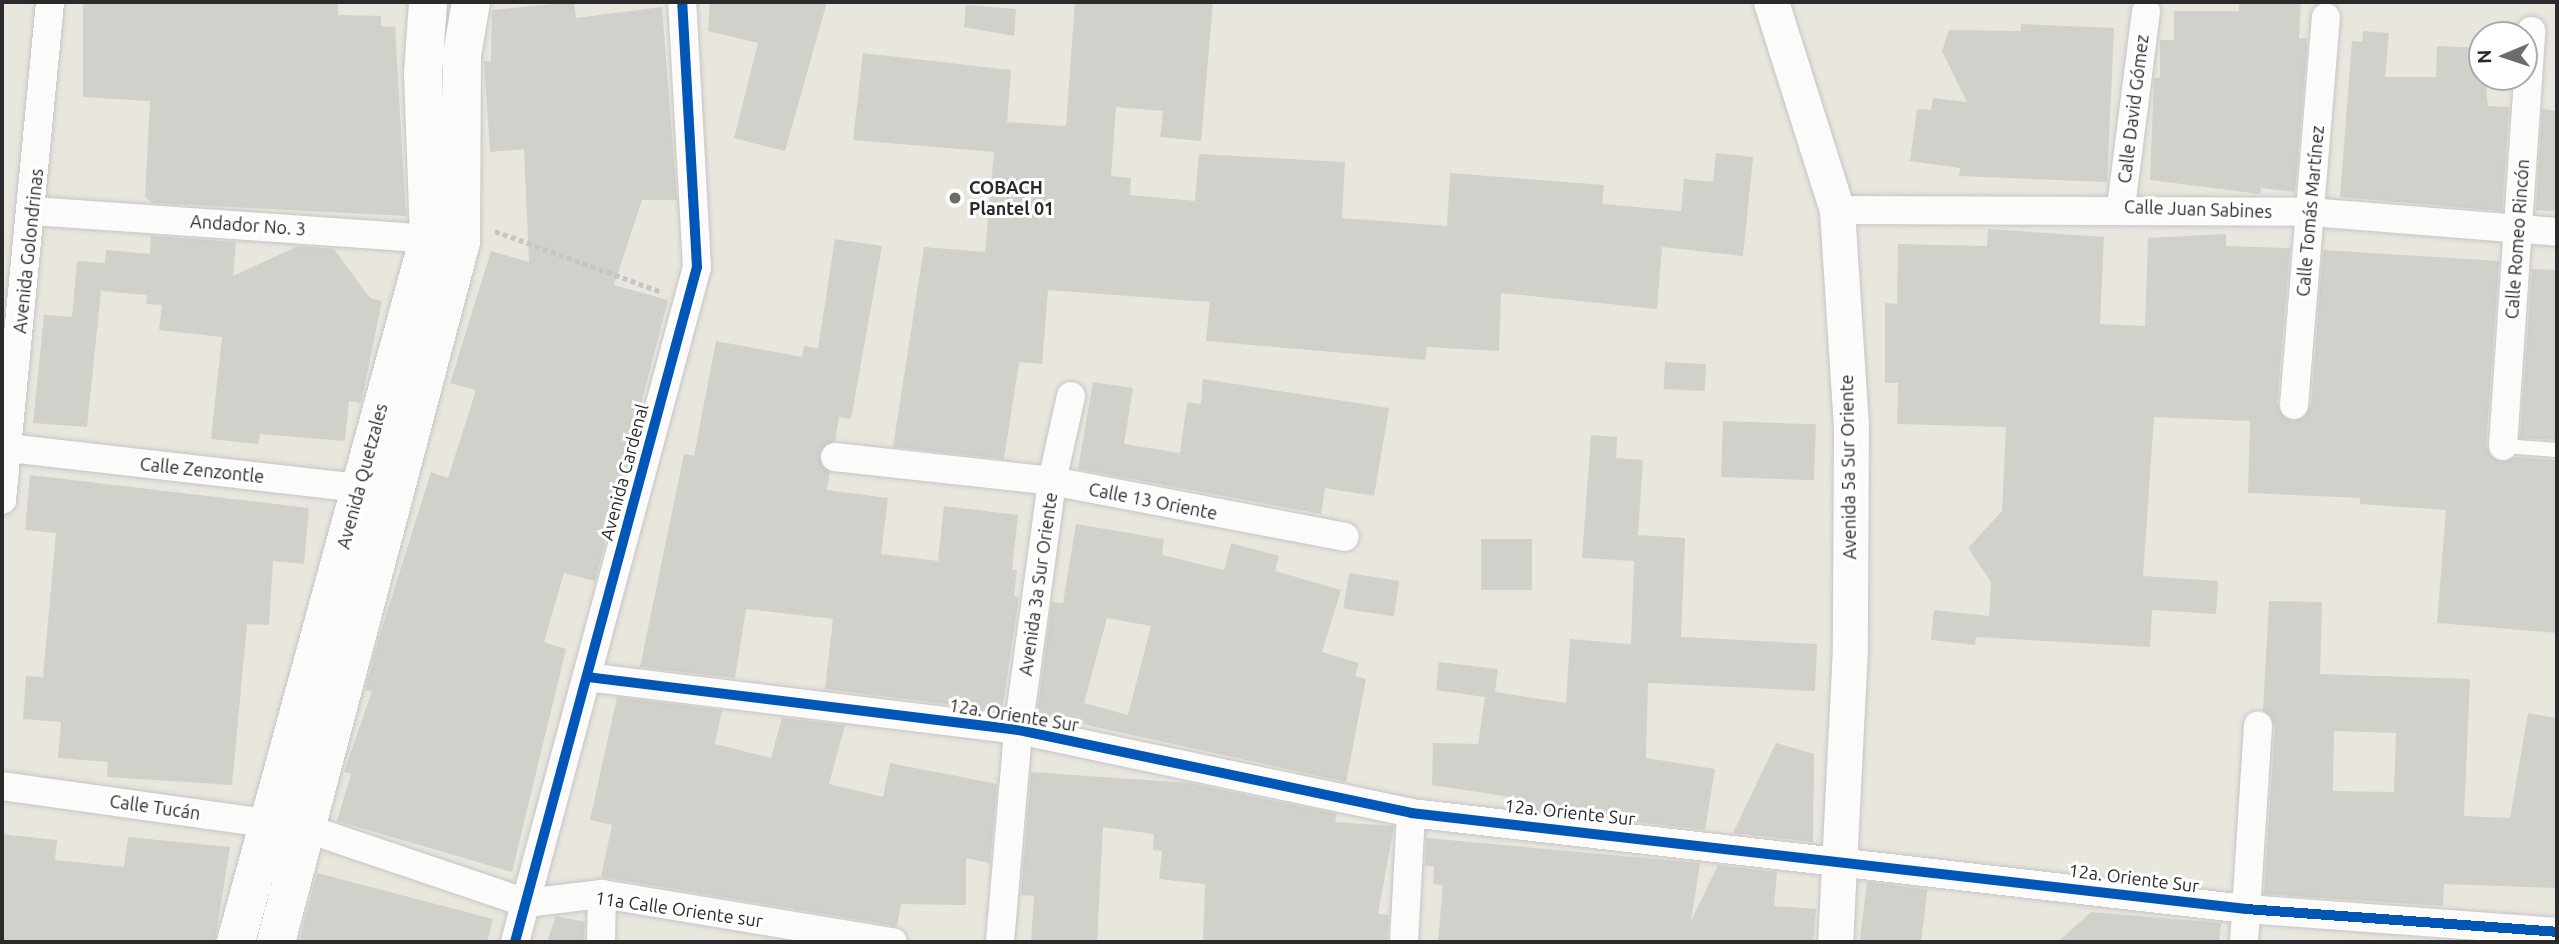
<!DOCTYPE html>
<html>
<head>
<meta charset="utf-8">
<style>
  body { margin:0 }
  #map { position:relative; width:2559px; height:944px; overflow:hidden; background:#e9e6de; font-family:Ubuntu,sans-serif }
  div>[style] { position:absolute }
  [style*='--x'] { left:calc(var(--x)*1px); top:calc(var(--y)*1px); width:calc(var(--w)*1px); rotate:calc(var(--a)*1deg) }
  .building>* { inset:0; background:#d1d0ca; transform-origin:0 0 }
  .path>* { height:4.5px; margin-top:-2.25px; transform-origin:0; background:repeating-linear-gradient(90deg,#c6c5c5 0 5px,transparent 0 8.5px) }
  .roads { filter:drop-shadow(0 0 2px #c6c5c5) drop-shadow(0 0 2px #c6c5c5) }
  .service>* { height:14px; margin:-7px; padding:0 7px; transform-origin:7px; border-radius:7px; background:#fcfbfa }
  .minor>* { height:28px; margin:-14px; padding:0 14px; transform-origin:14px; border-radius:14px; background:#fcfbfa }
  .tertiary>* { height:35px; margin:-17.5px; padding:0 17.5px; transform-origin:17.5px; border-radius:17.5px; background:#fcfbfa }
  .secondary>* { height:38px; margin:-19px; padding:0 19px; transform-origin:19px; border-radius:19px; background:#fcfbfa }
  .cycleway>* { height:10px; margin:-5px; padding:0 5px; transform-origin:5px; border-radius:5px; background:#0057b8 }
  .dots>* { width:19px; height:19px; translate:-50% -50%; box-sizing:border-box; border:4px solid #fff; border-radius:50% }
  span { translate:-50% -50%; white-space:nowrap; text-align:center; line-height:1.15; -webkit-text-stroke:6px #fff; paint-order:stroke }
  .street-label { font-size:18px; color:#2a2a2a }
  .poi-label { font-size:18px; color:#2a2a2a; font-weight:700 }
  .left { translate:0 -50%; text-align:left }
  .frame { position:absolute; inset:0; border:4px solid #2a2a2a; pointer-events:none }
  .north { position:absolute; left:2468px; top:21px; width:70px; height:70px; box-sizing:border-box; background:#fff; border:2px solid #aaa; border-radius:50%; rotate:268deg; font-size:19px; font-weight:700; line-height:28px; text-align:center; color:#2a2a2a }
  .north::after { content:''; display:block; margin:auto; width:24px; height:32px; background:#6d6c69; clip-path:polygon(50% 0,100% 100%,50% 72%,0 100%) }
</style>
</head>
<body>
<div id="map">
  <div class="building">
    <i style="clip-path:polygon(83px 2px,338px 2px,338px 15px,381px 16px,381px 26px,395px 27px,406px 216px,153px 203px,145px 197px,150px 101px,83px 97px)"></i>
    <i style="clip-path:polygon(574px 2px,576px 18px,662px 7px,677px 200px,642px 200px,614px 285px,668px 300px,595px 581px,564px 573px,544px 642px,566px 649px,512px 872px,337px 821px,351px 774px,344px 772px,372px 691px,365px 690px,379px 638px,431px 472px,448px 478px,476px 390px,450px 383px,491px 251px,529px 262px,524px 149px,490px 152px,484px 61px,491px 61px,492px 10px)"></i>
    <i style="clip-path:polygon(710px 2px,827px 2px,785px 151px,734px 138px,758px 43px,708px 31px)"></i>
    <i style="clip-path:polygon(1075px 2px,1213px 2px,1201px 141px,1160px 137px,1163px 111px,1116px 107px,1111px 176px,1131px 178px,1130px 195px,1195px 201px,1199px 154px,1345px 162px,1342px 218px,1447px 226px,1450px 173px,1604px 185px,1602px 204px,1681px 211px,1684px 179px,1713px 182px,1716px 153px,1753px 157px,1743px 256px,1662px 247px,1657px 309px,1501px 293px,1499px 351px,1427px 347px,1425px 360px,1206px 341px,1210px 302px,1048px 290px,1042px 364px,1019px 362px,1004px 459px,893px 447px,924px 247px,985px 252px,994px 152px,853px 140px,863px 53px,1011px 70px,1007px 122px,1066px 126px)"></i>
    <i style="clip-path:polygon(2239px 2px,2301px 2px,2299px 38px,2307px 38px,2307px 47px,2295px 192px,2261px 188px,2260px 194px,2150px 180px,2154px 78px,2160px 78px,2160px 40px,2174px 40px,2174px 11px,2239px 11px)"></i>
    <i style="clip-path:polygon(966px 5px,1016px 9px,1014px 36px,964px 27px)"></i>
    <i style="clip-path:polygon(2021px 24px,2114px 28px,2107px 182px,1959px 176px,1960px 168px,1910px 161px,1917px 109px,1931px 110px,1933px 98px,1967px 102px,1942px 51px,1949px 30px,2021px 31px)"></i>
    <i style="clip-path:polygon(2363px 31px,2389px 33px,2385px 77px,2436px 77px,2437px 46px,2482px 48px,2488px 106px,2509px 107px,2502px 211px,2340px 197px,2352px 41px,2362px 42px)"></i>
    <i style="clip-path:polygon(2542px 109px,2557px 111px,2557px 211px,2536px 210px)"></i>
    <i style="clip-path:polygon(1988px 229px,2104px 237px,2100px 324px,2145px 326px,2148px 238px,2226px 234px,2226px 246px,2290px 248px,2277px 404px,2293px 422px,2311px 406px,2323px 250px,2499px 261px,2486px 446px,2501px 462px,2515px 457px,2557px 460px,2557px 633px,2437px 623px,2446px 510px,2360px 504px,2360px 498px,2248px 493px,2250px 421px,2154px 417px,2143px 576px,2218px 581px,2216px 614px,2152px 610px,2150px 647px,1976px 637px,1975px 645px,1931px 640px,1934px 610px,1989px 616px,1991px 582px,1968px 548px,2002px 511px,2006px 427px,1897px 424px,1898px 383px,1885px 383px,1885px 303px,1897px 304px,1898px 244px,1987px 246px)"></i>
    <i style="clip-path:polygon(151px 236px,236px 242px,233px 276px,298px 246px,334px 249px,370px 298px,382px 301px,361px 403px,349px 401px,345px 441px,260px 434px,258px 444px,211px 439px,222px 337px,159px 330px,162px 305px,146px 304px,147px 295px,101px 291px,87px 427px,33px 423px,44px 315px,72px 317px,77px 261px,105px 263px,106px 250px,150px 254px)"></i>
    <i style="clip-path:polygon(835px 239px,882px 246px,851px 419px,839px 417px,835px 441px,819px 455px,830px 472px,827px 490px,888px 498px,881px 554px,938px 561px,944px 506px,1018px 515px,1012px 570px,1017px 570px,1014px 596px,1019px 597px,1002px 711px,825px 689px,833px 619px,746px 609px,735px 678px,640px 667px,684px 454px,694px 456px,716px 341px,802px 357px,804px 346px,818px 348px)"></i>
    <i style="clip-path:polygon(2532px 269px,2557px 270px,2557px 440px,2520px 438px)"></i>
    <i style="left:1665px;top:362px;width:41px;height:27px;rotate:3deg"></i>
    <i style="clip-path:polygon(1203px 379px,1389px 408px,1374px 496px,1325px 488px,1321px 514px,1078px 469px,1093px 382px,1133px 388px,1124px 444px,1180px 453px,1187px 402px,1201px 404px)"></i>
    <i style="left:1723px;top:421px;width:93px;height:56px;rotate:2deg"></i>
    <i style="clip-path:polygon(1591px 435px,1617px 437px,1616px 458px,1643px 460px,1638px 535px,1685px 538px,1681px 637px,1817px 644px,1815px 691px,1648px 683px,1646px 758px,1715px 769px,1705px 830px,1516px 808px,1517px 798px,1432px 785px,1433px 743px,1478px 744px,1485px 697px,1436px 690px,1439px 662px,1498px 669px,1495px 692px,1566px 703px,1570px 639px,1631px 644px,1634px 561px,1582px 558px)"></i>
    <i style="clip-path:polygon(30px 475px,309px 508px,304px 564px,273px 561px,269px 625px,247px 624px,232px 785px,107px 777px,108px 762px,58px 758px,61px 722px,23px 719px,26px 676px,43px 677px,56px 533px,25px 530px)"></i>
    <i style="clip-path:polygon(evenodd,1076px 524px,1164px 539px,1162px 555px,1224px 570px,1231px 543px,1279px 556px,1275px 571px,1341px 590px,1322px 652px,1359px 663px,1355px 676px,1366px 679px,1346px 782px,1037px 714px,1052px 602px,1063px 603px,1076px 524px,1107px 618px,1151px 626px,1128px 715px,1084px 703px,1107px 618px)"></i>
    <i style="left:1481px;top:539px;width:51px;height:51px"></i>
    <i style="left:1349px;top:573px;width:51px;height:36px;rotate:9deg"></i>
    <i style="clip-path:polygon(evenodd,2269px 601px,2322px 602px,2320px 674px,2470px 679px,2464px 816px,2510px 818px,2528px 713px,2557px 718px,2557px 888px,2444px 884px,2443px 906px,2264px 894px,2275px 726px,2263px 710px,2269px 601px,2334px 731px,2396px 733px,2394px 792px,2333px 791px,2334px 731px)"></i>
    <i style="clip-path:polygon(617px 697px,722px 710px,715px 744px,771px 758px,782px 718px,845px 725px,829px 784px,883px 797px,890px 763px,997px 784px,990px 863px,966px 858px,966px 905px,901px 904px,897px 926px,601px 877px,612px 825px,590px 820px)"></i>
    <i style="clip-path:polygon(1776px 743px,1814px 754px,1813px 842px,1733px 833px)"></i>
    <i style="clip-path:polygon(1031px 772px,1189px 783px,1337px 814px,1335px 822px,1394px 826px,1378px 914px,1389px 915px,1387px 942px,1203px 942px,1205px 884px,1159px 879px,1162px 851px,1153px 850px,1154px 834px,1103px 827px,1097px 942px,1031px 942px,1034px 896px,1021px 895px)"></i>
    <i style="clip-path:polygon(2px 834px,57px 840px,55px 860px,124px 867px,128px 837px,230px 847px,215px 941px,2px 942px)"></i>
    <i style="clip-path:polygon(1426px 838px,1700px 863px,1691px 921px,1718px 865px,1777px 872px,1774px 906px,1816px 909px,1813px 942px,1438px 942px,1443px 885px,1433px 884px,1434px 866px,1425px 866px)"></i>
    <i style="clip-path:polygon(317px 873px,493px 919px,487px 942px,299px 942px)"></i>
    <i style="left:1867px;top:882px;width:61px;height:60px;rotate:7deg"></i>
    <i style="clip-path:polygon(2091px 912px,2221px 923px,2219px 942px,2058px 942px)"></i>
    <i style="clip-path:polygon(556px 916px,585px 922px,584px 942px,547px 942px)"></i>
  </div>
  <div class="path">
    <i style="--x:495;--y:231;--w:178;--a:20.1"></i>
  </div>
  <div class="roads">
    <div class="service">
      <i style="--x:2503;--y:446;--w:54;--a:4.2"></i>
    </div>
    <div class="minor">
      <i style="--x:2121;--y:207;--w:197;--a:-82.7"></i>
      <i style="--x:1837;--y:210;--w:473;--a:0.2"></i>
      <i style="--x:2310;--y:212;--w:248;--a:4.6"></i>
      <i style="--x:33;--y:211;--w:414;--a:4"></i>
      <i style="--x:2294;--y:405;--w:389;--a:-85.3"></i>
      <i style="--x:2503;--y:446;--w:416;--a:-86.1"></i>
      <i style="--x:8;--y:448;--w:371;--a:6.5"></i>
      <i style="--x:835;--y:457;--w:218;--a:6.3"></i>
      <i style="--x:1052;--y:481;--w:298;--a:10.8"></i>
      <i style="--x:2;--y:500;--w:500;--a:-84.49"></i>
      <i style="--x:587;--y:677;--w:434;--a:7"></i>
      <i style="--x:1018;--y:730;--w:402;--a:11.9"></i>
      <i style="--x:1411;--y:813;--w:841;--a:6.56"></i>
      <i style="--x:2246;--y:909;--w:312;--a:4.2"></i>
      <i style="--x:2;--y:786;--w:309;--a:8"></i>
      <i style="--x:308;--y:829;--w:230;--a:18.7"></i>
      <i style="--x:526;--y:903;--w:77;--a:-6.8"></i>
      <i style="--x:602;--y:894;--w:295;--a:9.4"></i>
      <i style="--x:515;--y:942;--w:699;--a:-74.91"></i>
      <i style="--x:697;--y:267;--w:265;--a:-93.2"></i>
      <i style="--x:601;--y:942;--w:48;--a:-88.8"></i>
      <i style="--x:1000;--y:942;--w:213;--a:-85.1"></i>
      <i style="--x:1018;--y:730;--w:251;--a:-82.2"></i>
      <i style="--x:1052;--y:481;--w:87;--a:-77.4"></i>
      <i style="--x:1404;--y:942;--w:129;--a:-86.9"></i>
      <i style="--x:2244;--y:942;--w:217;--a:-86.3"></i>
    </div>
    <div class="tertiary">
      <i style="--x:1771;--y:2;--w:218;--a:72.4"></i>
      <i style="--x:1837;--y:210;--w:214;--a:86.3"></i>
      <i style="--x:1851;--y:424;--w:225;--a:90.3"></i>
      <i style="--x:1850;--y:649;--w:293;--a:92.9"></i>
    </div>
    <div class="secondary">
      <i style="--x:236;--y:942;--w:731;--a:-74.69"></i>
      <i style="--x:429;--y:237;--w:163;--a:-92.1"></i>
      <i style="--x:423;--y:74;--w:72;--a:-86"></i>
      <i style="--x:276;--y:942;--w:724;--a:-75.2"></i>
      <i style="--x:461;--y:242;--w:187;--a:-89.7"></i>
      <i style="--x:462;--y:55;--w:54;--a:-80.4"></i>
    </div>
  </div>
  <div class="cycleway">
    <i style="--x:587;--y:677;--w:434;--a:7"></i>
    <i style="--x:1018;--y:730;--w:402;--a:11.9"></i>
    <i style="--x:1411;--y:813;--w:841;--a:6.56"></i>
    <i style="--x:2246;--y:909;--w:312;--a:4.2"></i>
    <i style="--x:515;--y:942;--w:699;--a:-74.91"></i>
    <i style="--x:697;--y:267;--w:265;--a:-93.2"></i>
  </div>
  <div class="dots">
    <i style="left:955px;top:198px;background:#6d6c69"></i>
  </div>
  <div class="street-label">
    <span style="left:2133px;top:109px;rotate:-83deg">Calle David Gómez</span>
    <span style="left:2198px;top:209px;rotate:2deg">Calle Juan Sabines</span>
    <span style="left:2310px;top:211px;rotate:-85deg">Calle Tomás Martínez</span>
    <span style="left:248px;top:225px;rotate:4deg">Andador No. 3</span>
    <span style="left:2517px;top:239px;rotate:-86deg">Calle Romeo Rincón</span>
    <span style="left:28px;top:251px;rotate:-84deg">Avenida Golondrinas</span>
    <span style="left:1848px;top:467px;rotate:-91deg">Avenida 5a Sur Oriente</span>
    <span style="left:202px;top:470px;rotate:6deg">Calle Zenzontle</span>
    <span style="left:624px;top:472px;rotate:-75deg">Avenida Cardenal</span>
    <span style="left:362px;top:476px;rotate:-75deg">Avenida Quetzales</span>
    <span style="left:1153px;top:501px;rotate:11deg">Calle 13 Oriente</span>
    <span style="left:1038px;top:584px;rotate:-82deg">Avenida 3a Sur Oriente</span>
    <span style="left:1014px;top:715px;rotate:9deg">12a. Oriente Sur</span>
    <span style="left:155px;top:807px;rotate:8deg">Calle Tucán</span>
    <span style="left:1570px;top:812px;rotate:6deg">12a. Oriente Sur</span>
    <span style="left:2134px;top:878px;rotate:7deg">12a. Oriente Sur</span>
    <span style="left:679px;top:909px;rotate:8deg">11a Calle Oriente sur</span>
  </div>
  <div class="poi-label">
    <span class="left" style="left:969px;top:198px">COBACH<br>Plantel 01</span>
  </div>
  <div class="frame"></div>
  <div class="north">N</div>
</div>
</body>
</html>
